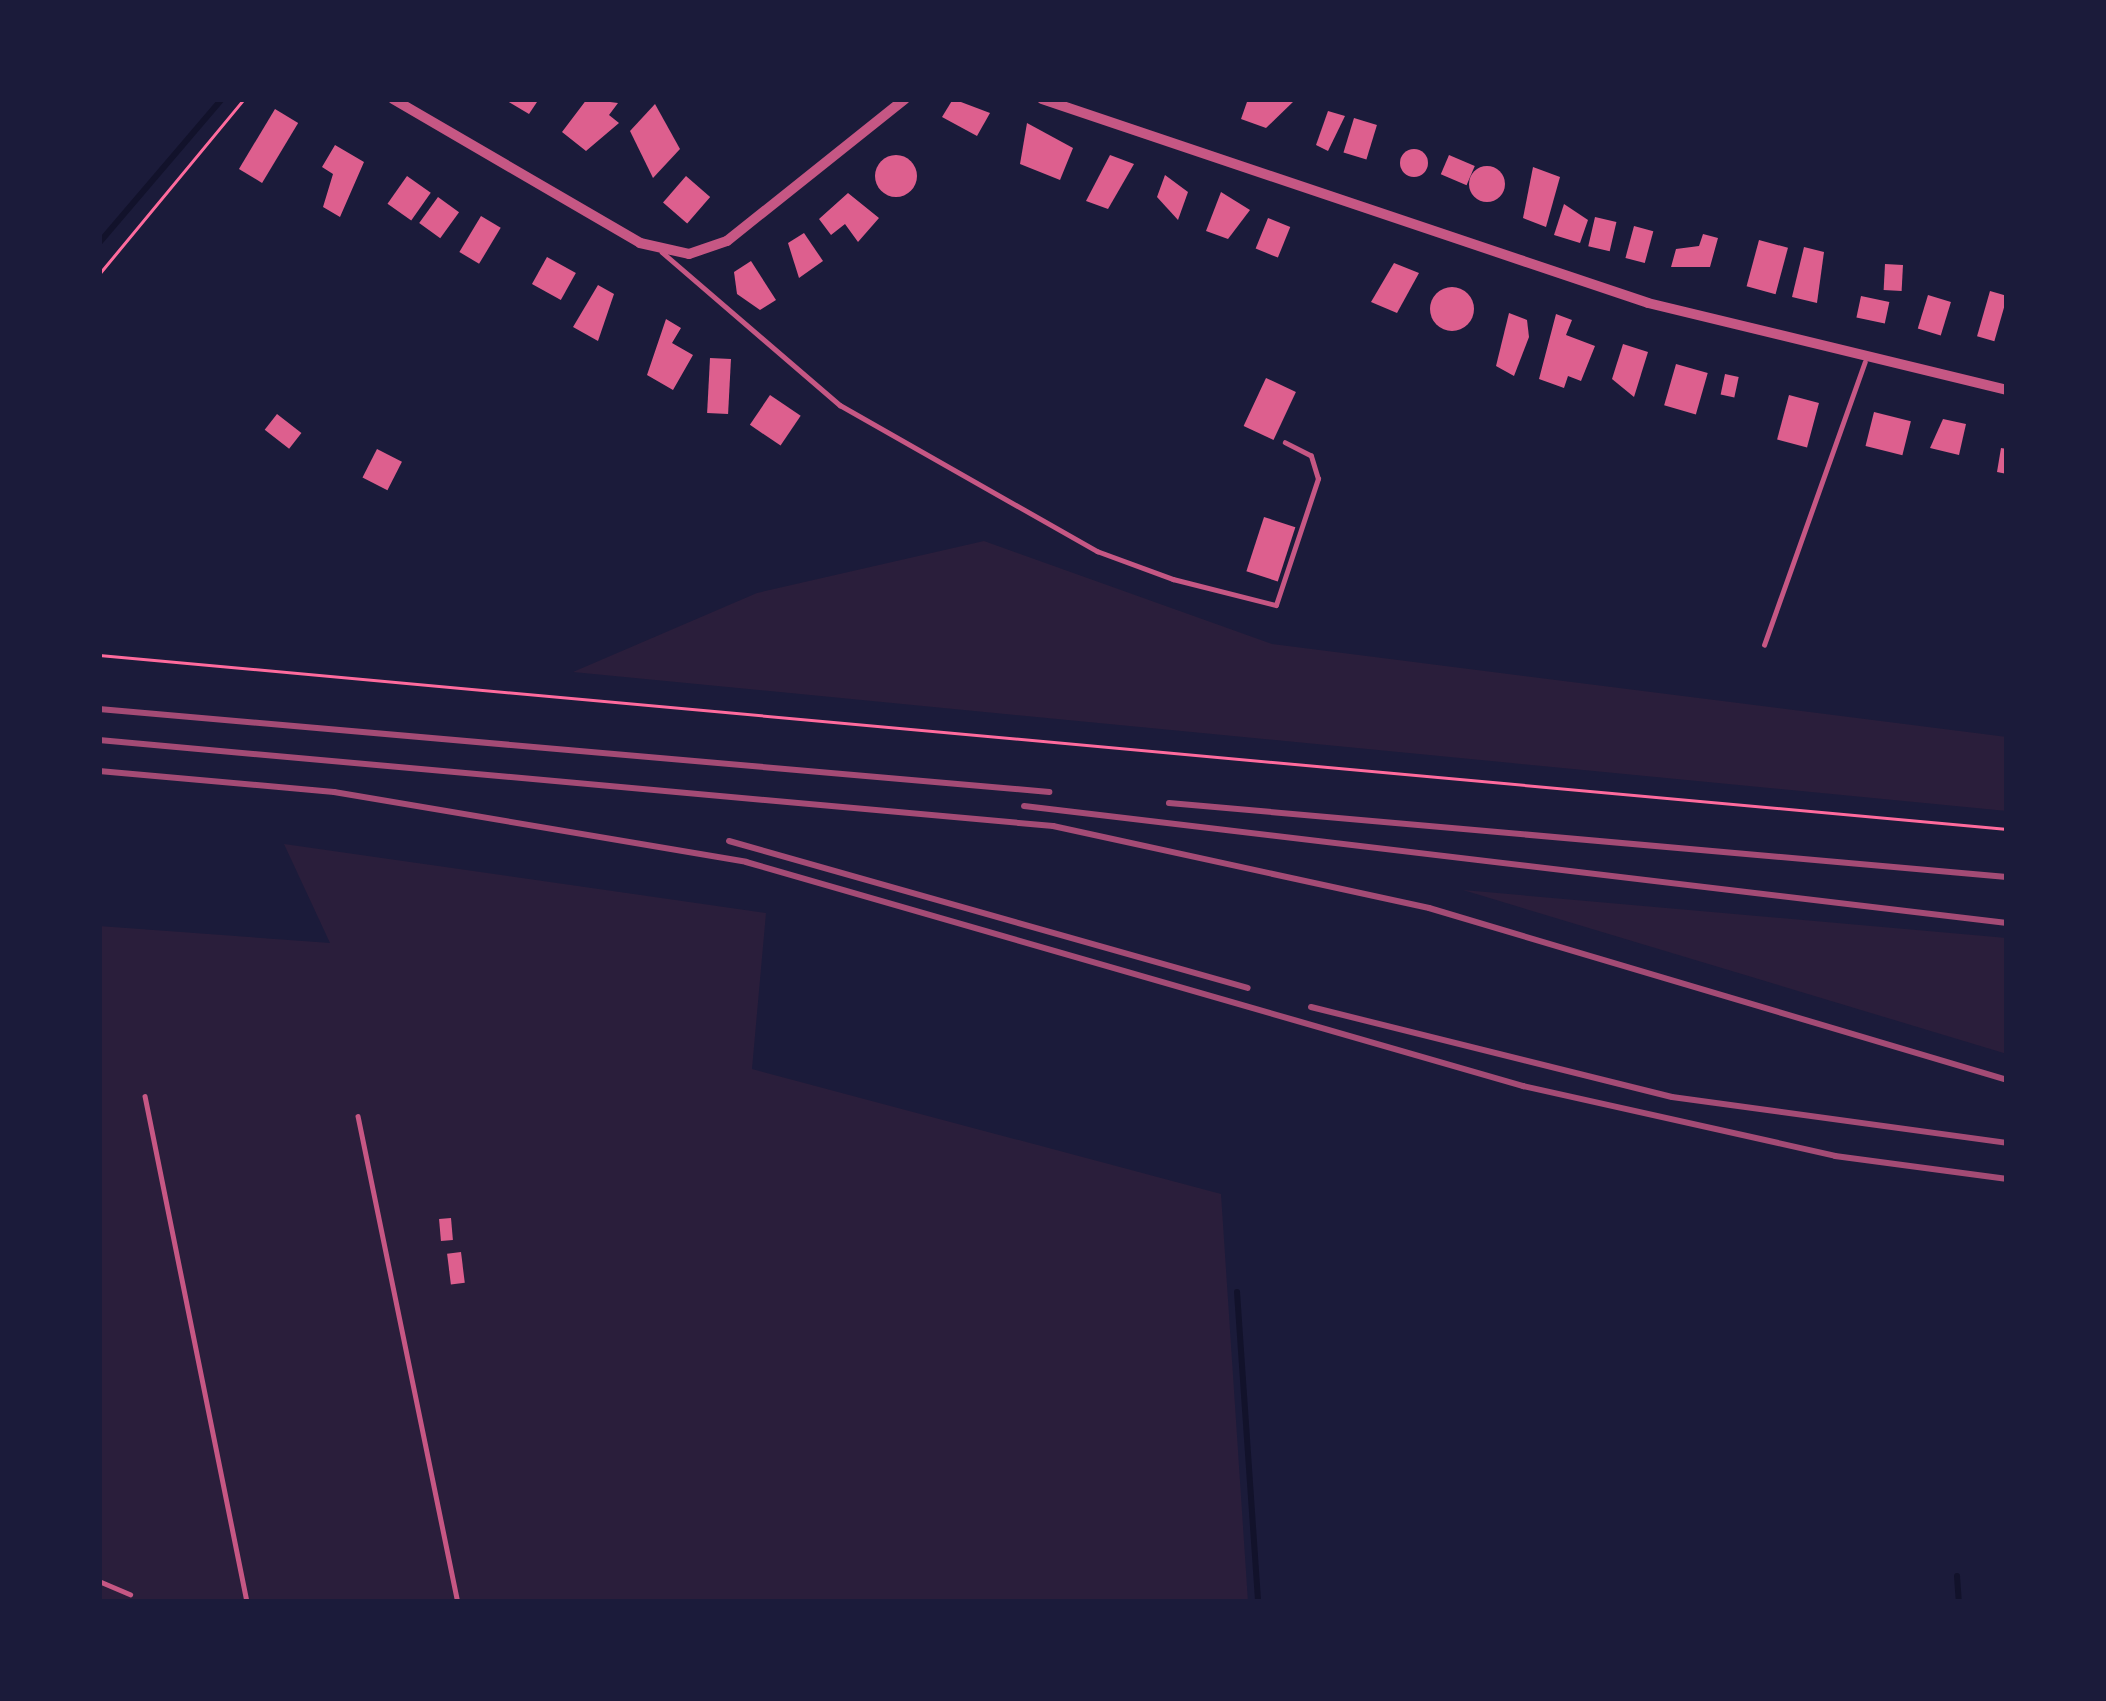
<!DOCTYPE html>
<html>
<head>
<meta charset="utf-8">
<style>
  body { margin:0 }
  #map { position:relative; width:2106px; height:1701px; overflow:hidden; background:#1b1b3a; font-family:"PT Sans Narrow",sans-serif }
  div>[style] { position:absolute }
  [style*='--x'] { left:calc(var(--x)*1px); top:calc(var(--y)*1px); width:calc(var(--w)*1px); rotate:calc(var(--a)*1deg) }
  .green>* { inset:0; background:#2a1e3b }
  .stream>* { height:6px; margin:-3px; padding:0 3px; transform-origin:3px; border-radius:3px; background:#12122b }
  .building>* { inset:0; background:#dd5f8e; transform-origin:0 0 }
  .round { border-radius:50% }
  .path>* { height:3px; margin:-1.5px; padding:0 1.5px; transform-origin:1.5px; border-radius:1.5px; background:#ff6b9d }
  .service>* { height:4.5px; margin:-2.25px; padding:0 2.25px; transform-origin:2.25px; border-radius:2.25px; background:#c65784 }
  .tertiary>* { height:10px; margin:-5px; padding:0 5px; transform-origin:5px; border-radius:5px; background:#c65784 }
  .rail>* { height:6px; margin:-3px; padding:0 3px; transform-origin:3px; border-radius:3px; background:#a44b75 }
  span { translate:-50% -50%; white-space:nowrap; text-align:center; line-height:1.15; -webkit-text-stroke:9px #1b1b3a; paint-order:stroke }
  .frame { position:absolute; inset:0; border:102px solid #1b1b3a; pointer-events:none }
</style>
</head>
<body>
<div id="map">
  <div class="green">
    <i style="clip-path:polygon(984px 541px,1272px 644px,2007px 737px,2007px 811px,573px 672px,757px 593px)"></i>
    <i style="clip-path:polygon(284px 844px,766px 913px,752px 1069px,1221px 1194px,1248px 1602px,99px 1602px,99px 926px,330px 943px)"></i>
    <i style="clip-path:polygon(1463px 890px,2007px 938px,2007px 1054px)"></i>
  </div>
  <div class="stream">
    <i style="--x:99;--y:243;--w:189;--a:-49.5"></i>
    <i style="--x:1237;--y:1292;--w:311;--a:86.1"></i>
    <i style="--x:1957;--y:1576;--w:26;--a:86"></i>
  </div>
  <div class="building">
    <i style="clip-path:polygon(504px 99px,539px 99px,529px 114px)"></i>
    <i style="clip-path:polygon(587px 99px,618px 103px,609px 115px,619px 123px,586px 151px,562px 132px)"></i>
    <i style="clip-path:polygon(953px 99px,990px 113px,977px 136px,942px 117px)"></i>
    <i style="clip-path:polygon(1248px 99px,1296px 99px,1266px 128px,1241px 119px)"></i>
    <i style="clip-path:polygon(655px 104px,680px 149px,653px 178px,630px 131px)"></i>
    <i style="left:275px;top:109px;width:27px;height:70px;rotate:31deg"></i>
    <i style="clip-path:polygon(1328px 111px,1345px 116px,1328px 151px,1316px 145px)"></i>
    <i style="left:1354px;top:118px;width:24px;height:36px;rotate:17deg"></i>
    <i style="clip-path:polygon(1027px 123px,1073px 148px,1060px 180px,1020px 164px)"></i>
    <i style="clip-path:polygon(335px 145px,364px 162px,340px 217px,323px 207px,333px 174px,322px 167px)"></i>
    <i class="round" style="left:1400px;top:149px;width:28px;height:28px"></i>
    <i class="round" style="left:875px;top:155px;width:42px;height:42px"></i>
    <i style="clip-path:polygon(1110px 155px,1134px 164px,1108px 209px,1086px 201px)"></i>
    <i style="left:1449px;top:155px;width:28px;height:21px;rotate:23deg"></i>
    <i class="round" style="left:1469px;top:166px;width:36px;height:36px"></i>
    <i style="clip-path:polygon(1533px 167px,1560px 177px,1546px 227px,1523px 218px)"></i>
    <i style="clip-path:polygon(1165px 175px,1188px 192px,1178px 220px,1157px 197px)"></i>
    <i style="left:407px;top:176px;width:29px;height:34px;rotate:35deg"></i>
    <i style="left:686px;top:176px;width:32px;height:35px;rotate:41deg"></i>
    <i style="clip-path:polygon(1221px 192px,1250px 210px,1228px 239px,1206px 231px)"></i>
    <i style="clip-path:polygon(848px 193px,879px 218px,858px 242px,845px 224px,831px 235px,819px 219px)"></i>
    <i style="left:438px;top:197px;width:26px;height:32px;rotate:36deg"></i>
    <i style="clip-path:polygon(1564px 204px,1588px 220px,1580px 243px,1554px 235px)"></i>
    <i style="left:481px;top:216px;width:23px;height:42px;rotate:31deg"></i>
    <i style="left:1595px;top:217px;width:22px;height:30px;rotate:13deg"></i>
    <i style="left:1268px;top:218px;width:24px;height:33px;rotate:22deg"></i>
    <i style="left:1634px;top:226px;width:20px;height:33px;rotate:15deg"></i>
    <i style="clip-path:polygon(804px 233px,823px 261px,799px 278px,788px 243px)"></i>
    <i style="clip-path:polygon(1703px 234px,1718px 238px,1710px 267px,1671px 267px,1676px 249px,1699px 246px)"></i>
    <i style="left:1759px;top:240px;width:30px;height:48px;rotate:15deg"></i>
    <i style="clip-path:polygon(1804px 247px,1824px 252px,1817px 303px,1792px 297px)"></i>
    <i style="left:547px;top:257px;width:33px;height:31px;rotate:29deg"></i>
    <i style="clip-path:polygon(751px 261px,776px 300px,760px 310px,737px 294px,734px 272px)"></i>
    <i style="clip-path:polygon(1394px 263px,1419px 273px,1397px 313px,1371px 302px)"></i>
    <i style="left:1885px;top:264px;width:18px;height:26px;rotate:3deg"></i>
    <i style="clip-path:polygon(598px 285px,614px 294px,598px 341px,573px 327px)"></i>
    <i class="round" style="left:1430px;top:287px;width:44px;height:44px"></i>
    <i style="left:1990px;top:291px;width:18px;height:47px;rotate:16deg"></i>
    <i style="left:1928px;top:295px;width:24px;height:35px;rotate:17deg"></i>
    <i style="left:1861px;top:296px;width:29px;height:22px;rotate:12deg"></i>
    <i style="clip-path:polygon(1509px 313px,1527px 320px,1529px 337px,1514px 376px,1496px 366px)"></i>
    <i style="clip-path:polygon(1556px 314px,1572px 320px,1566px 335px,1595px 346px,1581px 381px,1568px 376px,1564px 388px,1539px 379px)"></i>
    <i style="clip-path:polygon(666px 319px,681px 328px,672px 343px,693px 355px,673px 390px,647px 375px)"></i>
    <i style="clip-path:polygon(1623px 344px,1648px 352px,1634px 397px,1612px 379px)"></i>
    <i style="left:710px;top:358px;width:21px;height:55px;rotate:3deg"></i>
    <i style="left:1676px;top:364px;width:33px;height:43px;rotate:16deg"></i>
    <i style="left:1725px;top:374px;width:14px;height:21px;rotate:12deg"></i>
    <i style="left:1266px;top:378px;width:33px;height:53px;rotate:25deg"></i>
    <i style="left:770px;top:395px;width:37px;height:36px;rotate:34deg"></i>
    <i style="left:1789px;top:395px;width:31px;height:46px;rotate:15deg"></i>
    <i style="left:1874px;top:412px;width:38px;height:35px;rotate:14deg"></i>
    <i style="left:277px;top:414px;width:31px;height:20px;rotate:38deg"></i>
    <i style="clip-path:polygon(1943px 419px,1966px 424px,1959px 455px,1930px 448px)"></i>
    <i style="clip-path:polygon(2001px 448px,2007px 449px,2007px 474px,1997px 472px)"></i>
    <i style="left:377px;top:449px;width:28px;height:32px;rotate:27deg"></i>
    <i style="left:1264px;top:517px;width:33px;height:57px;rotate:18deg"></i>
    <i style="left:451px;top:1218px;width:22px;height:12px;rotate:85deg"></i>
    <i style="left:461px;top:1252px;width:31px;height:14px;rotate:83deg"></i>
  </div>
  <div class="path">
    <i style="--x:99;--y:274;--w:227;--a:-50.4"></i>
    <i style="--x:99;--y:655;--w:1916;--a:5.21"></i>
  </div>
  <div class="service">
    <i style="--x:662;--y:252;--w:235;--a:40.7"></i>
    <i style="--x:840;--y:405;--w:296;--a:29.6"></i>
    <i style="--x:1097;--y:551;--w:81;--a:20.2"></i>
    <i style="--x:1173;--y:579;--w:106;--a:14.2"></i>
    <i style="--x:1276;--y:605;--w:133;--a:-71.6"></i>
    <i style="--x:1318;--y:479;--w:24;--a:-107"></i>
    <i style="--x:1311;--y:456;--w:29;--a:-153"></i>
    <i style="--x:1764;--y:645;--w:300;--a:-70.4"></i>
    <i style="--x:145;--y:1096;--w:516;--a:78.6"></i>
    <i style="--x:358;--y:1116;--w:496;--a:78.4"></i>
    <i style="--x:99;--y:1581;--w:34;--a:23"></i>
  </div>
  <div class="tertiary">
    <i style="--x:393;--y:99;--w:286;--a:30.2"></i>
    <i style="--x:640;--y:243;--w:50;--a:12.7"></i>
    <i style="--x:689;--y:254;--w:40;--a:-18.9"></i>
    <i style="--x:727;--y:241;--w:228;--a:-38.6"></i>
    <i style="--x:1042;--y:99;--w:639;--a:18.6"></i>
    <i style="--x:1648;--y:303;--w:369;--a:13.6"></i>
  </div>
  <div class="rail">
    <i style="--x:99;--y:709;--w:954;--a:4.99"></i>
    <i style="--x:99;--y:740;--w:958;--a:5.15"></i>
    <i style="--x:1053;--y:826;--w:385;--a:12.3"></i>
    <i style="--x:1429;--y:908;--w:603;--a:16.57"></i>
    <i style="--x:99;--y:771;--w:236;--a:5.1"></i>
    <i style="--x:334;--y:792;--w:418;--a:9.6"></i>
    <i style="--x:746;--y:862;--w:809;--a:16.08"></i>
    <i style="--x:1523;--y:1086;--w:320;--a:12.6"></i>
    <i style="--x:1835;--y:1156;--w:174;--a:7.6"></i>
    <i style="--x:1169;--y:803;--w:841;--a:5.05"></i>
    <i style="--x:1024;--y:806;--w:990;--a:6.79"></i>
    <i style="--x:729;--y:841;--w:539;--a:15.81"></i>
    <i style="--x:1311;--y:1007;--w:372;--a:14"></i>
    <i style="--x:1672;--y:1097;--w:338;--a:7.8"></i>
  </div>
  <div class="frame"></div>
</div>
</body>
</html>
